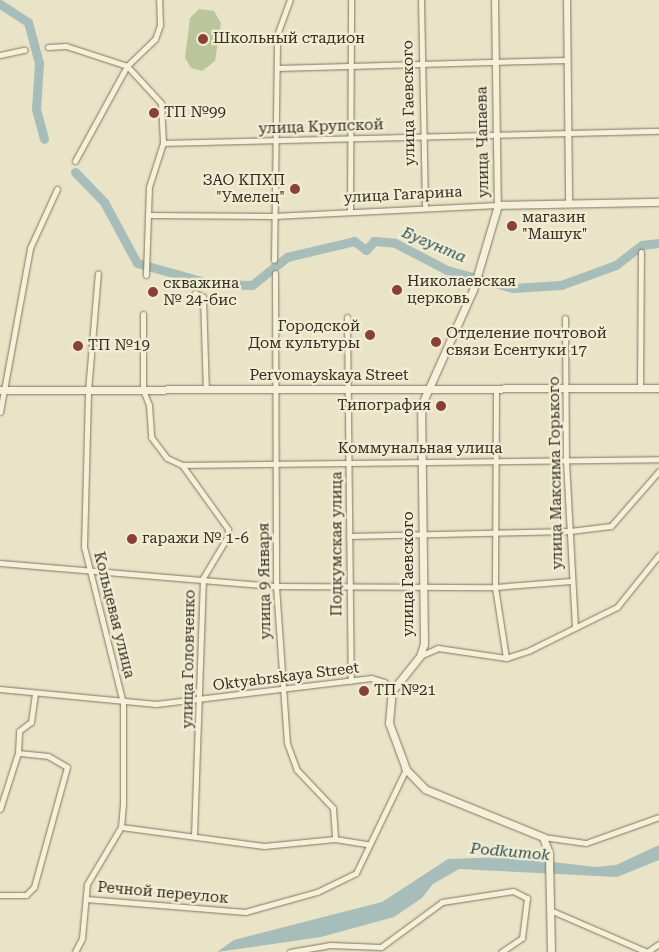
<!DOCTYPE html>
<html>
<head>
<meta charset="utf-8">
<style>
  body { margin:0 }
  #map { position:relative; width:659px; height:952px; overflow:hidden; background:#e9e3c7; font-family:"Roboto Serif",serif }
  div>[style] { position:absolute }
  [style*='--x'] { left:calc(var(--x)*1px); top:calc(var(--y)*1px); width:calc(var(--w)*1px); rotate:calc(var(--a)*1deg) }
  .green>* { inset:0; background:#bbc59c }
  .water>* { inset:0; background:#a7bdba }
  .river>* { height:9px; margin:-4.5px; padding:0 4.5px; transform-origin:4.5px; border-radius:4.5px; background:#a7bdba }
  .roads { filter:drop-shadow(0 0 1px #82765e) drop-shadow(0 0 1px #82765e) }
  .minor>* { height:5px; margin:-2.5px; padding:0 2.5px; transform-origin:2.5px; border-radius:2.5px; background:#f4f0d9 }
  .tertiary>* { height:6px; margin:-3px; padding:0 3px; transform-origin:3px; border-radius:3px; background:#f4f0d9 }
  .secondary>* { height:7px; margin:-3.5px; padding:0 3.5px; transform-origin:3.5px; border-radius:3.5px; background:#f4f0d9 }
  .dots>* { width:14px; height:14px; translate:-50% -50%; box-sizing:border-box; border:2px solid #f1edd5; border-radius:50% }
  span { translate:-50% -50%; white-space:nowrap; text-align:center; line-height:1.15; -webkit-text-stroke:4.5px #f1edd5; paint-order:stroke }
  .poi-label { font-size:15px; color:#342d20 }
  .left { translate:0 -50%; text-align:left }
  .right { translate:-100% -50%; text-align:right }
  .street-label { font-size:15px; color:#342d20 }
  .water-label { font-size:16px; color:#314f52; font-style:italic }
</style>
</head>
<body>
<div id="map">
  <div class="green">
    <i style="clip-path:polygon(199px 9px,214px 11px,221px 23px,215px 61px,202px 71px,191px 68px,185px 58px,190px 18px)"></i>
  </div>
  <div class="water">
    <i style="clip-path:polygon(659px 845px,659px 860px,617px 877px,459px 869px,433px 884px,422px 898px,394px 917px,321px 937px,217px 952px,234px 940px,382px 902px,448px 859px,507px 857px,596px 867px,616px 865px)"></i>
  </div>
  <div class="river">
    <i style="--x:0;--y:4;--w:33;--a:33"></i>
    <i style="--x:28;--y:22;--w:42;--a:75"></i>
    <i style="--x:39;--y:63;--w:46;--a:93.7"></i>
    <i style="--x:36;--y:109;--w:31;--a:75"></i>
    <i style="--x:75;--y:172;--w:42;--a:46"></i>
    <i style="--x:104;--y:202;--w:69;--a:61.6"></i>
    <i style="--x:137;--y:263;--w:78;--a:15.6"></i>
    <i style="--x:212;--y:284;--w:40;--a:1.4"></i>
    <i style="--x:252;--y:285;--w:45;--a:-38.7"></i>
    <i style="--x:287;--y:257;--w:69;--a:-13.4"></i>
    <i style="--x:354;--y:241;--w:15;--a:37"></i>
    <i style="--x:366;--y:250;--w:12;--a:-48"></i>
    <i style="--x:374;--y:241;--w:21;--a:5"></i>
    <i style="--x:395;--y:243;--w:59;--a:27.4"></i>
    <i style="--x:447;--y:270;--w:68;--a:15.3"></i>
    <i style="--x:513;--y:288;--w:48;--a:-3.6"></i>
    <i style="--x:561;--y:285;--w:59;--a:-20"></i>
    <i style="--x:616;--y:265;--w:33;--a:-38"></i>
    <i style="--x:642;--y:245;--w:17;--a:-7"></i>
  </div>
  <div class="roads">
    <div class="minor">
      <i style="--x:421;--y:0;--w:205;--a:88.9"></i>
      <i style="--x:48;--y:47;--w:18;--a:-3"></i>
      <i style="--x:66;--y:46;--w:64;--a:18.2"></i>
      <i style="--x:127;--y:66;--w:50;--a:47.4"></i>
      <i style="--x:161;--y:103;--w:40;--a:87.1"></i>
      <i style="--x:163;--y:143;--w:46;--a:107.7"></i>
      <i style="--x:149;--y:187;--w:88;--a:92"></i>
      <i style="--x:0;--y:55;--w:25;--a:-12"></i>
      <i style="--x:277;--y:68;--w:290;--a:-1.6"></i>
      <i style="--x:163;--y:143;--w:496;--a:-1.4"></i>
      <i style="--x:75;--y:161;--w:108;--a:-61.3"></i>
      <i style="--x:127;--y:66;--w:39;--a:-44"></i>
      <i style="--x:155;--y:39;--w:15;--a:-70"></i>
      <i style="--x:160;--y:25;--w:25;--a:-92"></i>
      <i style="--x:350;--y:212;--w:212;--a:-89.7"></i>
      <i style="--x:149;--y:215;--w:124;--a:0.5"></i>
      <i style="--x:273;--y:216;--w:225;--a:-2.8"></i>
      <i style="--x:274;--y:260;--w:225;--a:-89.2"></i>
      <i style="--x:277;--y:35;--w:37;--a:-70"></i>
      <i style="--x:275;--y:273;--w:313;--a:89.8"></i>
      <i style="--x:276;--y:586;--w:157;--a:86"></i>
      <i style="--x:287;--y:743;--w:29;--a:70"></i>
      <i style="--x:297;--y:770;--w:52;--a:46.5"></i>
      <i style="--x:333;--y:808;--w:31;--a:86"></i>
      <i style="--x:335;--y:839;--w:33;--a:9"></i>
      <i style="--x:195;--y:293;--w:9;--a:27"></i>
      <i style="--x:203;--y:297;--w:93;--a:88.2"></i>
      <i style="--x:143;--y:314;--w:76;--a:90"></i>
      <i style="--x:143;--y:390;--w:16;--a:68"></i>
      <i style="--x:149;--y:405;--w:32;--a:86"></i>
      <i style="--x:151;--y:437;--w:26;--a:53"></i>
      <i style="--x:167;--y:458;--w:17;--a:25"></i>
      <i style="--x:182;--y:465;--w:79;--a:54.3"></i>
      <i style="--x:228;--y:529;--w:7;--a:90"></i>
      <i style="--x:228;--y:536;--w:49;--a:120.8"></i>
      <i style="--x:203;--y:578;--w:256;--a:92"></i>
      <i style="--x:347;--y:317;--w:364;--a:89.4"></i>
      <i style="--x:565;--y:318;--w:143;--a:89.6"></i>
      <i style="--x:566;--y:461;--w:167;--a:86.9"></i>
      <i style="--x:640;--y:388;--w:136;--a:-89.6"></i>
      <i style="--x:496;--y:389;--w:198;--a:90.3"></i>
      <i style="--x:495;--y:587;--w:72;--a:81.2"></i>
      <i style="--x:0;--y:412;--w:167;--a:-79.6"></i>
      <i style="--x:30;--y:248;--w:65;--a:-65.4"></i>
      <i style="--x:182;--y:465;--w:477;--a:-0.7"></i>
      <i style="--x:349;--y:536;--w:221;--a:-1.3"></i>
      <i style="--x:570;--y:531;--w:41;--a:-7"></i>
      <i style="--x:611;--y:526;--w:73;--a:-48.9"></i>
      <i style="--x:0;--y:563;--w:277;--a:4.8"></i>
      <i style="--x:276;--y:586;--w:219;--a:0.3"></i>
      <i style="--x:495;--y:587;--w:76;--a:-4.5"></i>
      <i style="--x:420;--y:656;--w:20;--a:-24"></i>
      <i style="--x:438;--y:648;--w:69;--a:8.4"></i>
      <i style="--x:506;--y:658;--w:25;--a:-18"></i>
      <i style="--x:530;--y:650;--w:97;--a:-26.3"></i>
      <i style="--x:617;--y:607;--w:67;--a:-51.1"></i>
      <i style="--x:0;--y:689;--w:157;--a:5.5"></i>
      <i style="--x:156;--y:704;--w:217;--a:-6.9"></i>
      <i style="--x:371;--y:678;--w:14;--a:17"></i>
      <i style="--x:384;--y:682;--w:12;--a:48"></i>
      <i style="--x:0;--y:809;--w:59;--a:-72.2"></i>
      <i style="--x:18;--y:753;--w:22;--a:-87"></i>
      <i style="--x:19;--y:731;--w:15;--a:-37"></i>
      <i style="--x:31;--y:722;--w:29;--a:-82"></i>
      <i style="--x:121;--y:827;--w:144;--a:7.6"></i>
      <i style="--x:264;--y:846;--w:71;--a:-5.6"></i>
      <i style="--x:543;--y:837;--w:43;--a:7.9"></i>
      <i style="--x:586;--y:843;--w:77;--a:-19.6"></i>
      <i style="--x:0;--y:895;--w:26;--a:0"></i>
      <i style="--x:26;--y:895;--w:11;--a:-45"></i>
      <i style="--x:34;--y:887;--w:124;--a:-74.6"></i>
      <i style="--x:67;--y:767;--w:22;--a:-150"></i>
      <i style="--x:48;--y:756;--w:30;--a:-174"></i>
      <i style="--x:86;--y:899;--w:160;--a:4.7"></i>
      <i style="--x:245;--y:912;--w:75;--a:-15.5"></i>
      <i style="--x:317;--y:892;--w:43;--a:-26"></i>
      <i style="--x:356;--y:873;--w:115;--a:-64.3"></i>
      <i style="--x:550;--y:910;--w:106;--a:23.4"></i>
      <i style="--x:75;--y:952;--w:16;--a:-63"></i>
      <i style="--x:82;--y:938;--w:54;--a:-84.7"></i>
      <i style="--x:87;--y:884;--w:66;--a:-59.2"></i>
      <i style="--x:121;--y:827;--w:24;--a:-85"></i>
      <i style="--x:123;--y:803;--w:100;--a:-90"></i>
      <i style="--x:123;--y:703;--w:161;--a:-104"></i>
      <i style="--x:84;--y:547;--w:156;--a:-88.5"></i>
      <i style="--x:88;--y:391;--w:118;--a:-85.2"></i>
      <i style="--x:290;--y:952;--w:41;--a:-9.9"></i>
      <i style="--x:330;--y:945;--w:51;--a:2.2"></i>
      <i style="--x:381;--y:947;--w:76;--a:-36.4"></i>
      <i style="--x:442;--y:902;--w:72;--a:-8.8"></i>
      <i style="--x:513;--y:891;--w:16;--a:27"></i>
      <i style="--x:527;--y:898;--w:40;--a:97.1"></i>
      <i style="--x:522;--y:938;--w:25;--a:146"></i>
      <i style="--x:647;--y:952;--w:14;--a:-34"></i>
    </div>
    <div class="tertiary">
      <i style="--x:495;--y:0;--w:205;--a:89.2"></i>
      <i style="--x:567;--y:0;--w:203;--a:89.4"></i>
    </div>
    <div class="secondary">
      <i style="--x:0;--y:390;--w:659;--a:-0.17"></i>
      <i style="--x:551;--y:952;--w:99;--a:-91.2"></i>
      <i style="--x:549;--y:853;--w:17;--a:-111"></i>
      <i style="--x:543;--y:837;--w:127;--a:-157.9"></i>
      <i style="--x:425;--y:789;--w:28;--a:-134"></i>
      <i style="--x:406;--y:769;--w:49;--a:-110.3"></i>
      <i style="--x:389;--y:723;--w:32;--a:-85"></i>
      <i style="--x:392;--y:691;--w:45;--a:-51.3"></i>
      <i style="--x:420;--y:656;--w:13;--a:-72"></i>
      <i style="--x:424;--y:644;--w:238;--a:-90.7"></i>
      <i style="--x:421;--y:406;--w:127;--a:-65.9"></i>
      <i style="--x:473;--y:290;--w:89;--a:-73.6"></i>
      <i style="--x:498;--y:205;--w:161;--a:-1.1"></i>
    </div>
  </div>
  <div class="dots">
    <i style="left:203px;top:39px;background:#894136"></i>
    <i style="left:154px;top:113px;background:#894136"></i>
    <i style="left:295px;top:189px;background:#894136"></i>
    <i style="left:512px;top:226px;background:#894136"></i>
    <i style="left:397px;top:290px;background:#894136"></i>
    <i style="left:153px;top:292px;background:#894136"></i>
    <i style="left:370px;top:335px;background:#894136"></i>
    <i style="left:436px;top:342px;background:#894136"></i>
    <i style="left:78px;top:346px;background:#894136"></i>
    <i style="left:441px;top:406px;background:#894136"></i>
    <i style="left:132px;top:539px;background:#894136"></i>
    <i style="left:364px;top:691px;background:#894136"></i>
  </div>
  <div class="poi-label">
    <span class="left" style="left:213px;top:39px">Школьный стадион</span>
    <span class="left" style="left:164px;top:113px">ТП №99</span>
    <span class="right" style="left:285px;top:189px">ЗАО КПХП<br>"Умелец"</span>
    <span class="left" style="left:522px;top:226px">магазин<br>"Машук"</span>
    <span class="left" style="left:407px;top:290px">Николаевская<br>церковь</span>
    <span class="left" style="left:163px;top:292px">скважина<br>№ 24-бис</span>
    <span class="right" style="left:360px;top:335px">Городской<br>Дом культуры</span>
    <span class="left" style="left:446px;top:342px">Отделение почтовой<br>связи Есентуки 17</span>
    <span class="left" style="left:88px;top:346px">ТП №19</span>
    <span class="right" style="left:431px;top:406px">Типография</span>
    <span class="left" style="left:142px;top:539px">гаражи № 1-6</span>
    <span class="left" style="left:374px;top:691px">ТП №21</span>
  </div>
  <div class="street-label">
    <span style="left:409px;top:103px;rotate:-91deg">улица Гаевского</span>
    <span style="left:321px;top:127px;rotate:-2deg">улица Крупской</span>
    <span style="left:483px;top:142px;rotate:-91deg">улица Чапаева</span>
    <span style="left:403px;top:195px;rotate:-3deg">улица Гагарина</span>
    <span style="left:329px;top:376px">Pervomayskaya Street</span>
    <span style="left:420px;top:449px">Коммунальная улица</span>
    <span style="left:556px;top:473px;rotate:-91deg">улица Максима Горького</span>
    <span style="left:337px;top:544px;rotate:-90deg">Подкумская улица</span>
    <span style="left:409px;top:574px;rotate:-90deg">улица Гаевского</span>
    <span style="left:265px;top:581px;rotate:-91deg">улица 9 Января</span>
    <span style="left:114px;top:615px;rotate:76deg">Кольцевая улица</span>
    <span style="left:189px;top:659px;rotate:-89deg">улица Головченко</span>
    <span style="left:286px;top:677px;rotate:-7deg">Oktyabrskaya Street</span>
    <span style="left:163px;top:893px;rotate:5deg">Речной переулок</span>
  </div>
  <div class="water-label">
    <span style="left:434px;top:245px;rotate:23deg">Бугунта</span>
    <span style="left:510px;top:852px;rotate:5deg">Podkumok</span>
  </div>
</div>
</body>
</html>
